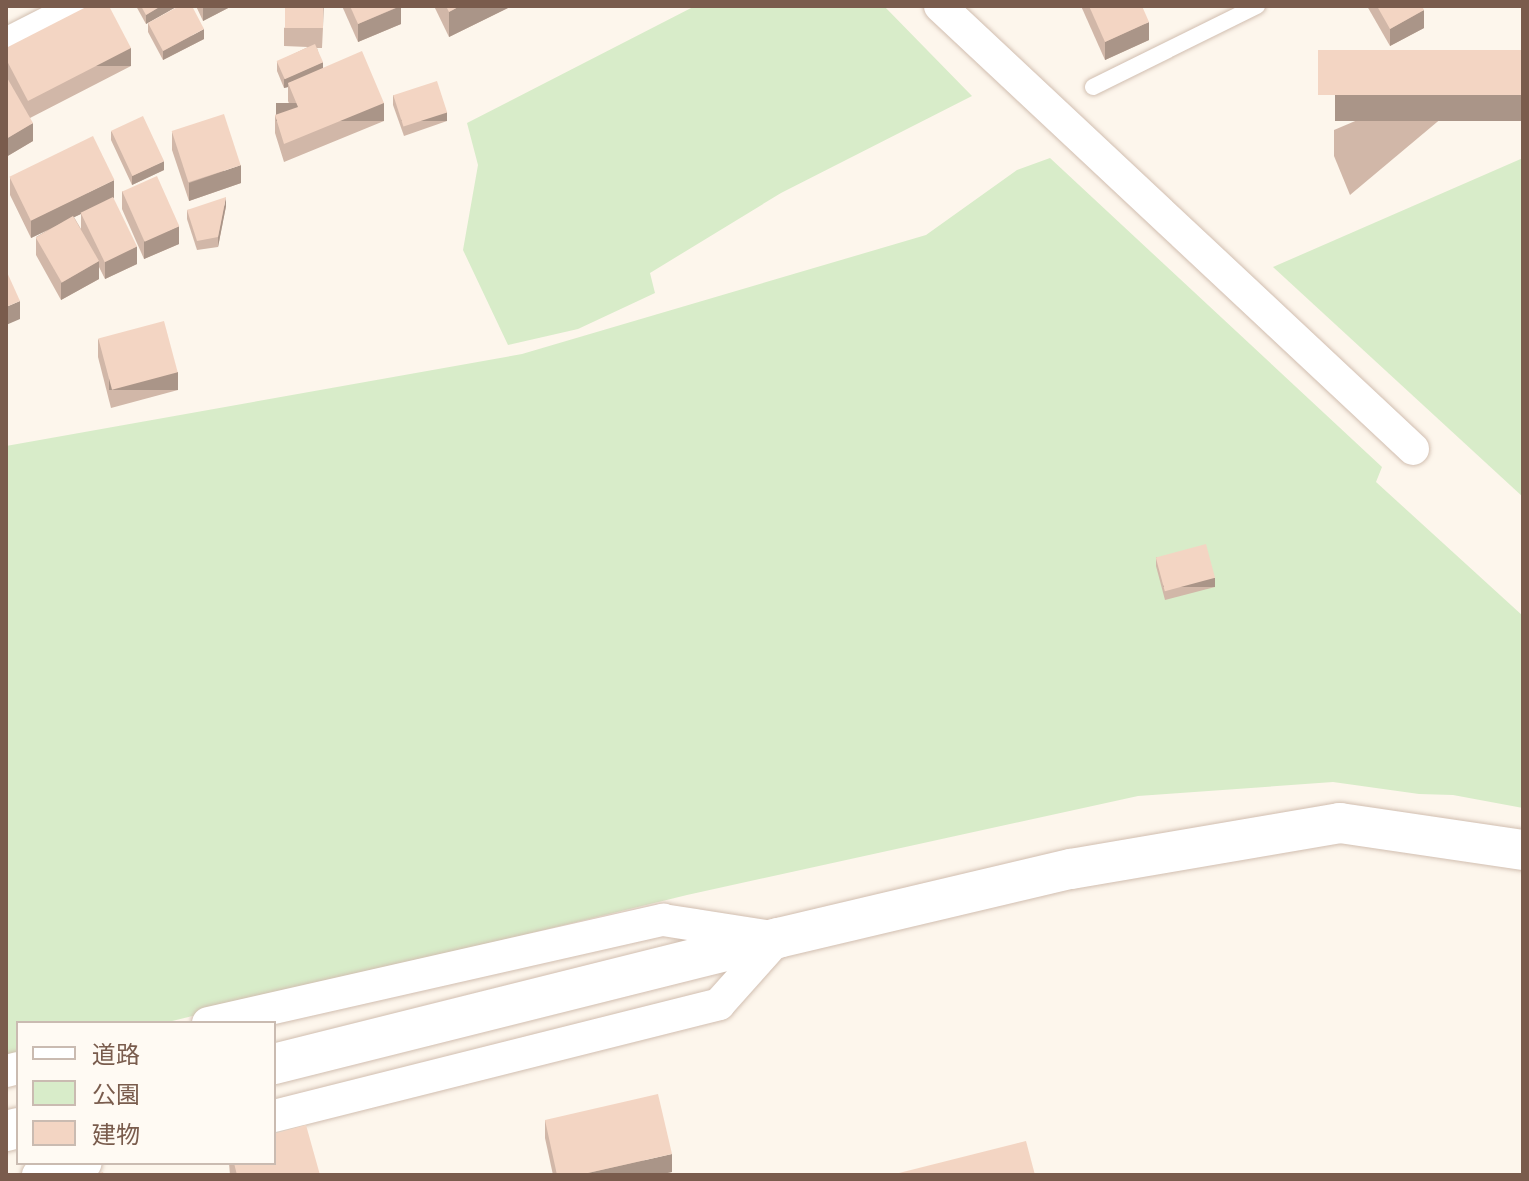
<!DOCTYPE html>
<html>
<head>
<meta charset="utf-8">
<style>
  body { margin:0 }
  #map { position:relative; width:1529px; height:1181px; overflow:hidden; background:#fdf6ec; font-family:"Alegreya Sans","Noto Sans JP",sans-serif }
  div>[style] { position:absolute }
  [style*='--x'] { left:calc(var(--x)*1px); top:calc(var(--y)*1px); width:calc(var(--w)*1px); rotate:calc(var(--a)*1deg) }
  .green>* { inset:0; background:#d8ecc9 }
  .roads { filter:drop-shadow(0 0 2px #d1beb0) drop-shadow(0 0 2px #d1beb0) }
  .service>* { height:16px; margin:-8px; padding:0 8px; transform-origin:8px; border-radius:8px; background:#fff }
  .minor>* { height:32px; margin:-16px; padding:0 16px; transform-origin:16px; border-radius:16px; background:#fff }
  .tertiary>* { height:40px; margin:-20px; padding:0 20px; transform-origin:20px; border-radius:20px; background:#fff }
  .wall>* { inset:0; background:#d1b7a8 }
  .shaded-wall>* { inset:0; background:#aa9588; transform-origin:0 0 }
  .building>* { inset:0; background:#f3d5c3; transform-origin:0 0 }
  span { translate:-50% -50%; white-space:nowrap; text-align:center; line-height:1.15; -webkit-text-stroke:7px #fffaf3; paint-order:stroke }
  .frame { position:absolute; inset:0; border:8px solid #7a5c4d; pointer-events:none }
  .legend { position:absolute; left:16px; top:1021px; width:260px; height:144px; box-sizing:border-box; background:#fffaf3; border:2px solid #cabbb1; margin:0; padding:10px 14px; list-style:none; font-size:24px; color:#7a5c4d }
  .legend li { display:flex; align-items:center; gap:16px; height:40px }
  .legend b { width:40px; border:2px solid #cabbb1 }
</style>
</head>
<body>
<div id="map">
  <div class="green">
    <i style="clip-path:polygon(695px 6px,884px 6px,972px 96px,781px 193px,650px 273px,655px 293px,578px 329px,508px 345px,463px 250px,478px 165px,467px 123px)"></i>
    <i style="clip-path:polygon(1050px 158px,1382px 467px,1376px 482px,1523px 616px,1523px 808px,1453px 795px,1419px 794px,1333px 782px,1138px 796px,687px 895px,164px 1023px,18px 1023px,18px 1059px,6px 1062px,6px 446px,522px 354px,926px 235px,1017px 170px)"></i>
    <i style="clip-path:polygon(1523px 158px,1523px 497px,1273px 267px)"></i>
  </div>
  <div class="roads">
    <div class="service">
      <i style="--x:1093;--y:87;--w:183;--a:-26.3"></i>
    </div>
    <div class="minor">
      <i style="--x:940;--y:6;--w:648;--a:43.12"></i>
      <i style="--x:6;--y:44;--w:84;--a:-26.9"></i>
      <i style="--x:208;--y:1023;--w:467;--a:-12.8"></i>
      <i style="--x:663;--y:920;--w:109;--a:8.9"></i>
      <i style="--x:6;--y:1071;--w:12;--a:-14"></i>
      <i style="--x:274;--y:1116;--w:459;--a:-14.1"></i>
      <i style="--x:719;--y:1004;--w:89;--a:-48.2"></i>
      <i style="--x:38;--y:1175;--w:49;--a:-14"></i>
    </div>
    <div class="tertiary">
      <i style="--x:274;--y:1064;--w:520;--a:-14.04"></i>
      <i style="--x:778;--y:938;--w:301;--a:-13.3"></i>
      <i style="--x:1071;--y:869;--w:273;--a:-9.7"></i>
      <i style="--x:1340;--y:823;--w:185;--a:8.4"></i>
      <i style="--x:6;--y:1131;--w:12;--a:-14"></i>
    </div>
  </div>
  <div class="wall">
    <i style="clip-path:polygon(136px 6px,176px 6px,176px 7px,146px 24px)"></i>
    <i style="clip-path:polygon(196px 6px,232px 6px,203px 21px)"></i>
    <i style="clip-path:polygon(324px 6px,322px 48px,317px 48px,323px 68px,384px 121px,284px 162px,275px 133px,275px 115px,291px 109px,288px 101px,288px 87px,284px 88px,277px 71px,277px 62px,308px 47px,284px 46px,284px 28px)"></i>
    <i style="clip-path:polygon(342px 6px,401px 6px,401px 24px,358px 42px)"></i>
    <i style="clip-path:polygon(434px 6px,512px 6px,449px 37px)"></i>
    <i style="clip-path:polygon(1081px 6px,1142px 6px,1149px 40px,1105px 60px)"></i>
    <i style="clip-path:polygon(1367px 6px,1422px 6px,1424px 28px,1390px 46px)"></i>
    <i style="clip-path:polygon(148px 23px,204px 39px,163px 60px,148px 32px)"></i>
    <i style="clip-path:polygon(6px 48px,131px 66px,30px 118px,33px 141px,6px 157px)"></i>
    <i style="clip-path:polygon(1523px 50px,1350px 195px,1334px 156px,1334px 130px)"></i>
    <i style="clip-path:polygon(393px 95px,447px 121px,404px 136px,393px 105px)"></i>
    <i style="clip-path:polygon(111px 131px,164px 170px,132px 185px,111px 140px)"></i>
    <i style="clip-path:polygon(172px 132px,241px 183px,189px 201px,172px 150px)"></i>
    <i style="clip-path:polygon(evenodd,10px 177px,114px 198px,113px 198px,137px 264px,105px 279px,99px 267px,99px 279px,61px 300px,36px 255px,36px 237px,48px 230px,31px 238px,10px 195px,10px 177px,81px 214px,81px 229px,74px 217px,81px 214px)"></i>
    <i style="clip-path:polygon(122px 191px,179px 244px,144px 259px,122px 209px)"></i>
    <i style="clip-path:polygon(226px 206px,218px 247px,197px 250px,187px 219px,187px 210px)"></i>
    <i style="clip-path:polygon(98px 339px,178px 390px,111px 408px,98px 357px)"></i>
    <i style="clip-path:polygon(1156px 557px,1215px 587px,1165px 600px,1156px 566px)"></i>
    <i style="clip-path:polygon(545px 1120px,672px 1172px,658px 1175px,553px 1175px,545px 1138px)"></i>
    <i style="clip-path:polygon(229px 1163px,274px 1163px,320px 1175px,230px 1175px)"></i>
  </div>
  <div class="shaded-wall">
    <i style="clip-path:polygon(161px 6px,176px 6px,176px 7px,146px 24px,146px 15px)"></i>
    <i style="clip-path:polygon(203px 6px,232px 6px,203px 21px)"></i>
    <i style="clip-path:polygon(401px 6px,401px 24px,358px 42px,358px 24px)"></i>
    <i style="clip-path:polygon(460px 6px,512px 6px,449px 37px,449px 12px)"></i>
    <i style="clip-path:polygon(1424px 10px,1424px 28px,1390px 46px,1390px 29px)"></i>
    <i style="clip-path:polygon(1149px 22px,1149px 40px,1105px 60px,1105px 42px)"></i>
    <i style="clip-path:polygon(204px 29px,204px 39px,163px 60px,163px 51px)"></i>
    <i style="left:131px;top:48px;width:18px;height:116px;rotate:90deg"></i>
    <i style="clip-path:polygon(323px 62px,323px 71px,288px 83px,288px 87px,284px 88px,284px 79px)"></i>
    <i style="left:1523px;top:95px;width:26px;height:188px;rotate:90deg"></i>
    <i style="left:384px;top:103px;width:18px;height:108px;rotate:90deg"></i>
    <i style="left:447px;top:112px;width:9px;height:46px;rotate:90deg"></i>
    <i style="clip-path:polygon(33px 123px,33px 141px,6px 157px,6px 139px)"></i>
    <i style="clip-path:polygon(164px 161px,164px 170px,132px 185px,132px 176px)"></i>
    <i style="clip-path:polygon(241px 165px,241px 183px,189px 201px,189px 183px)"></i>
    <i style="clip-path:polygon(114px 180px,114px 198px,31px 238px,31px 220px)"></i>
    <i style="clip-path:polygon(226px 197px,226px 206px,218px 247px,218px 237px)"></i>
    <i style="clip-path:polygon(179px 226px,179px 244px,144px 259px,144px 241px)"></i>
    <i style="clip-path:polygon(137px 246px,137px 264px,105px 279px,105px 261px)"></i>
    <i style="clip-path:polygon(99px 261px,99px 279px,61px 300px,61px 283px)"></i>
    <i style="clip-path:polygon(20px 301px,20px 319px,6px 325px,6px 307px)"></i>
    <i style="left:178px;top:372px;width:18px;height:69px;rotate:90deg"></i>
    <i style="left:1215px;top:578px;width:9px;height:52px;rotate:90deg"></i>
    <i style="clip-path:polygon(672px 1154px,672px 1172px,658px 1175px,579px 1175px)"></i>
  </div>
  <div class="building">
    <i style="clip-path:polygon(88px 6px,109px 6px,131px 48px,28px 101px,6px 59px,6px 48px)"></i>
    <i style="clip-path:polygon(141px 6px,161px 6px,146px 15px)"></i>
    <i style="clip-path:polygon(179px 6px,192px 6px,204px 29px,163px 51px,148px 23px)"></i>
    <i style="left:285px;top:6px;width:38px;height:22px"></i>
    <i style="clip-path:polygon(350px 6px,400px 6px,358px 24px)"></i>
    <i style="clip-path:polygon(446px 6px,460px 6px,449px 12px)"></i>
    <i style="clip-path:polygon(1089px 6px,1142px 6px,1149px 22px,1105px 42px)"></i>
    <i style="clip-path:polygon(1377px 6px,1422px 6px,1424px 10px,1390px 29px)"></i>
    <i style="left:315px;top:44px;width:20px;height:42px;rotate:66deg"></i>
    <i style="left:1523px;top:50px;width:45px;height:205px;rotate:90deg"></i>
    <i style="clip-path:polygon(362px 51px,384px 103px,284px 144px,275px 115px,298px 107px,288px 83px)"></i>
    <i style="clip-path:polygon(6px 76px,33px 123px,6px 139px)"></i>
    <i style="left:437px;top:81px;width:33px;height:46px;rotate:72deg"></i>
    <i style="left:224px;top:114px;width:54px;height:55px;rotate:72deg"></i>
    <i style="left:143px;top:116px;width:50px;height:35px;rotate:65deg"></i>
    <i style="left:93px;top:136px;width:49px;height:93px;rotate:64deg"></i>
    <i style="left:157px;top:176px;width:55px;height:38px;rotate:66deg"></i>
    <i style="left:113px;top:197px;width:55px;height:36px;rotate:64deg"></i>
    <i style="clip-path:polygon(226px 197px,218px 237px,197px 241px,187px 210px)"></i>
    <i style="left:73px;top:216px;width:52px;height:43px;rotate:60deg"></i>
    <i style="clip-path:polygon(6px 270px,20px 301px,6px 307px)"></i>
    <i style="left:164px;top:321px;width:53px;height:68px;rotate:75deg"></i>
    <i style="left:1206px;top:544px;width:35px;height:52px;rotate:75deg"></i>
    <i style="clip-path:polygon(658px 1094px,672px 1154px,579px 1175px,557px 1175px,545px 1120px)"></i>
    <i style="clip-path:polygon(306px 1125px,320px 1175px,237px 1175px,234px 1163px,274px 1163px,274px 1134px)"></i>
    <i style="clip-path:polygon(1026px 1141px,1035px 1175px,891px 1175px)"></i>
    <i style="clip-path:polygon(103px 1172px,104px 1175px,90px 1175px)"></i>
  </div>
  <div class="frame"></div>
  <ul class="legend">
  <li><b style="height:10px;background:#fff"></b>道路</li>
  <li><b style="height:22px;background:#d8ecc9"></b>公園</li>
  <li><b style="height:22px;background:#f3d5c3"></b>建物</li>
  </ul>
</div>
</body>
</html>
